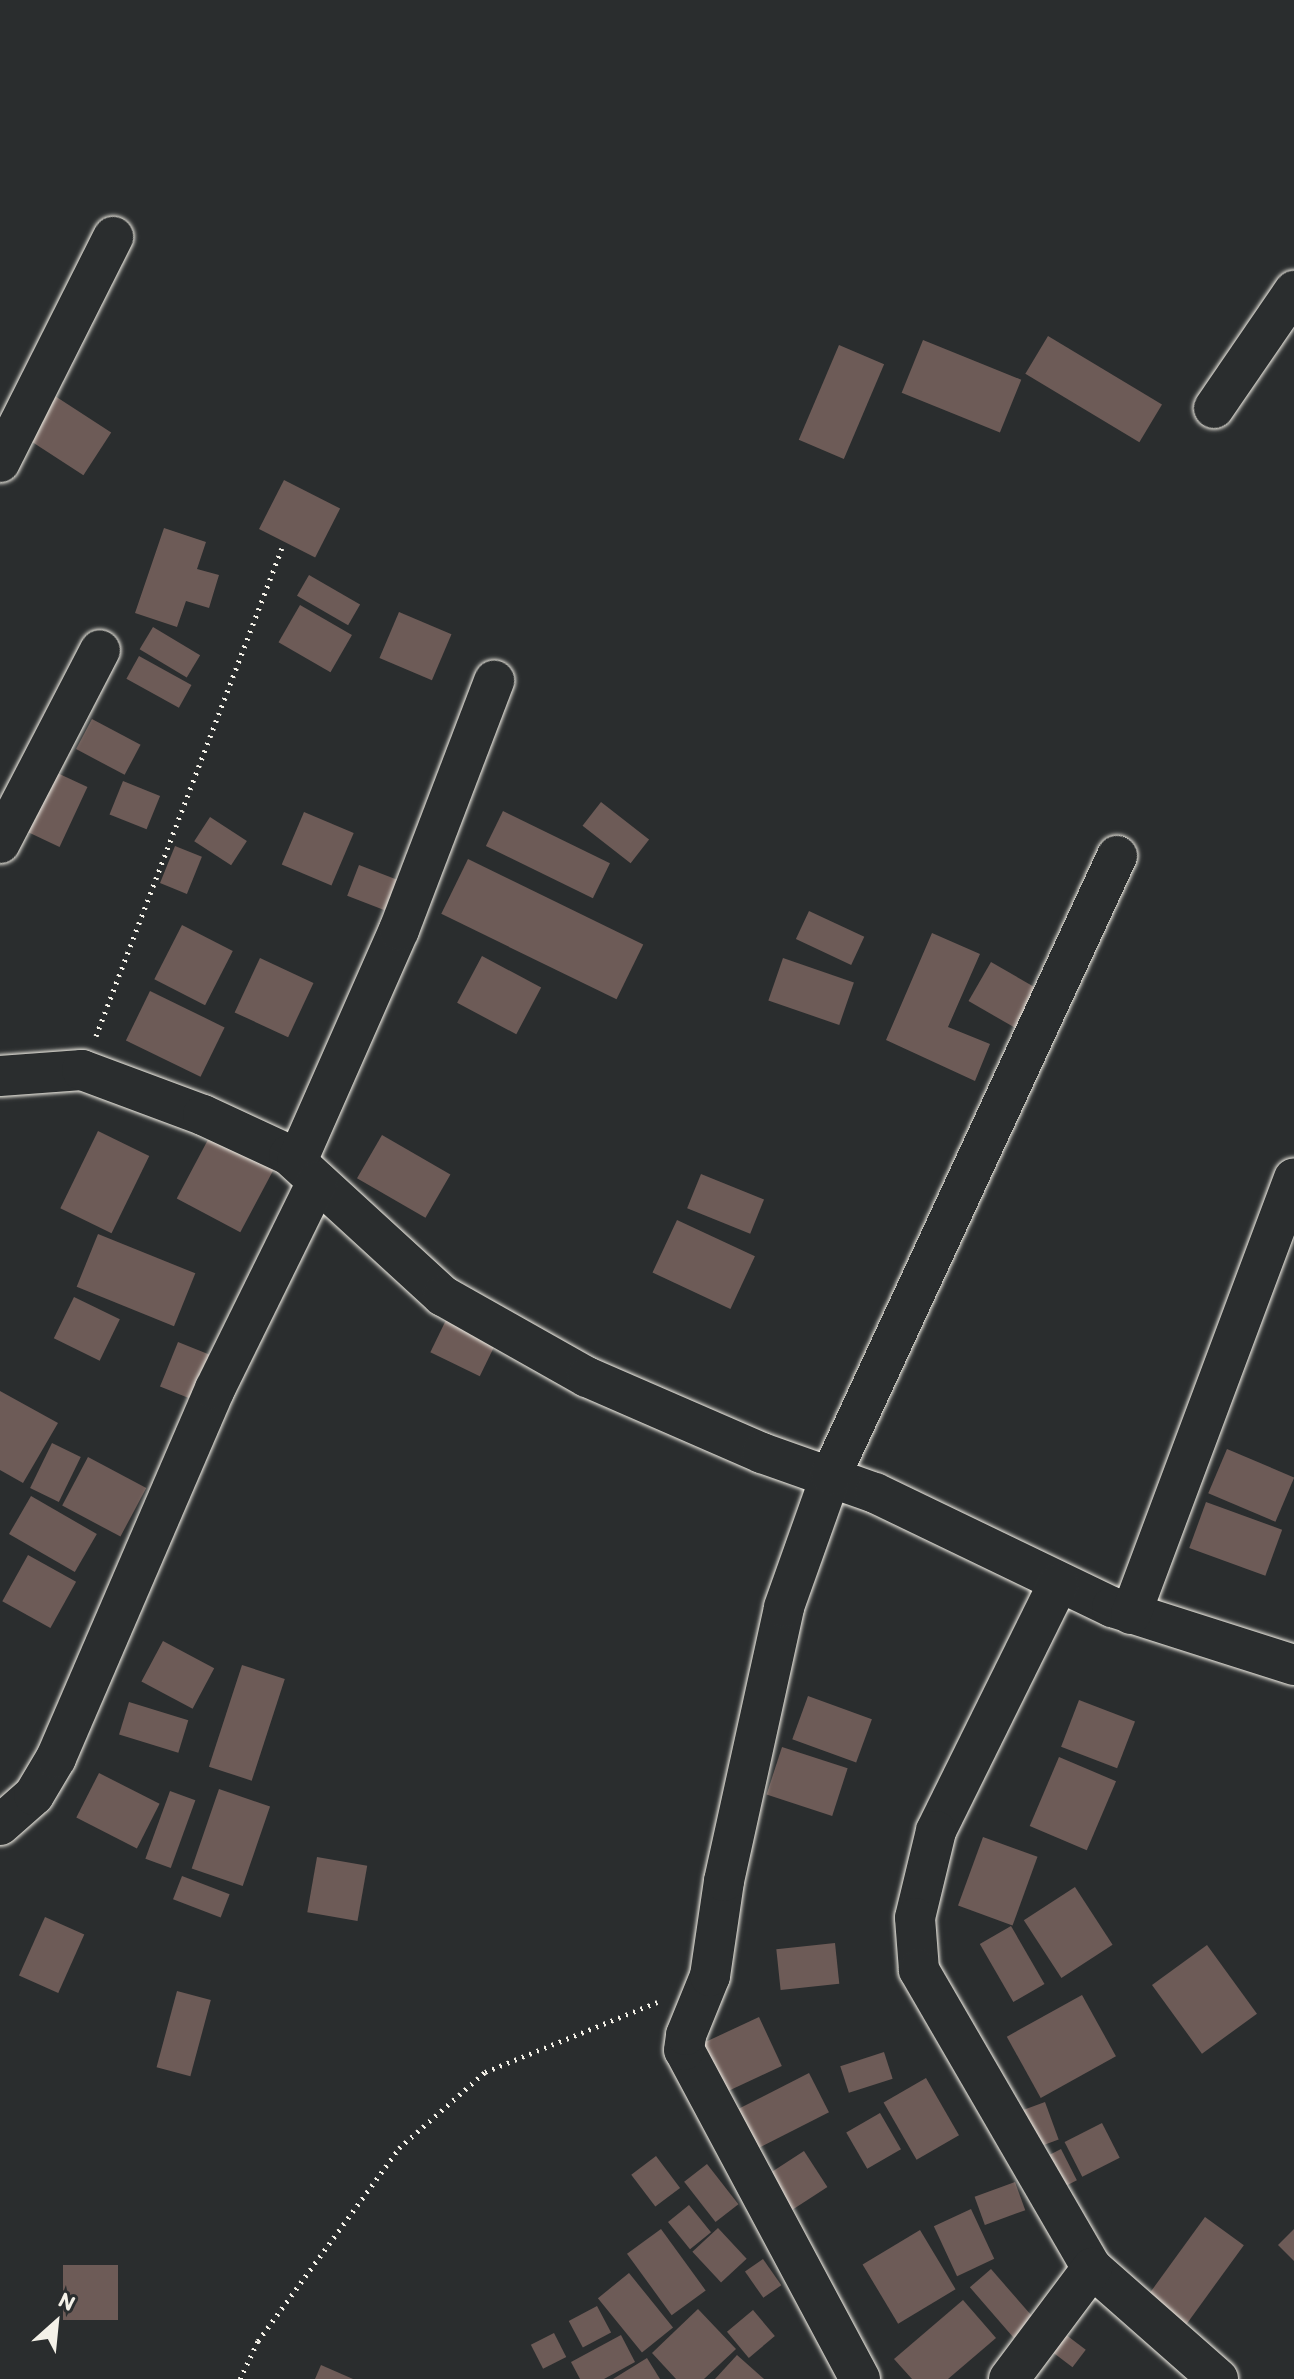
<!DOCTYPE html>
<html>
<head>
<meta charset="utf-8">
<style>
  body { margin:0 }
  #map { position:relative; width:1294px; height:2379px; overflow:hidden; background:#2a2d2e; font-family:Itim,sans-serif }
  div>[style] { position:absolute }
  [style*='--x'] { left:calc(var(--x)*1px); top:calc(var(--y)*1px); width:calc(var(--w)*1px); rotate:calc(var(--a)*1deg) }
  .building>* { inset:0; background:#6d5b57; transform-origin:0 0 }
  .path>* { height:5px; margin-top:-2.5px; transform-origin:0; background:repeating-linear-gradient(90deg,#f4f1e8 0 2px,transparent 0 8px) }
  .roads { filter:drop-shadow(0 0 2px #f4f1e8) drop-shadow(0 0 2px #f4f1e8) }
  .minor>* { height:40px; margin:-20px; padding:0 20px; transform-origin:20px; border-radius:20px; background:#2a2d2e }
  span { translate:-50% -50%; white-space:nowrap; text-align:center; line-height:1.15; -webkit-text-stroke:8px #2a2d2e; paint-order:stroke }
  .north { position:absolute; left:16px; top:2283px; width:80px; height:80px; -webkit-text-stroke:6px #2a2d2e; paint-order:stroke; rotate:27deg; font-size:22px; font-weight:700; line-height:32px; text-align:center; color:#f4f1e8 }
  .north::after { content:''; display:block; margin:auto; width:28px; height:36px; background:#f4f1e8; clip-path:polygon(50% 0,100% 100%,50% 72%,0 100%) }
</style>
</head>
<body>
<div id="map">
  <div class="building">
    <i style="left:1048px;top:336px;width:133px;height:44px;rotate:31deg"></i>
    <i style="left:923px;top:340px;width:106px;height:57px;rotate:22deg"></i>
    <i style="left:839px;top:345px;width:49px;height:103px;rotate:23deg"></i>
    <i style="left:55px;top:396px;width:67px;height:51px;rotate:33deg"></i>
    <i style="left:284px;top:480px;width:63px;height:55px;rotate:27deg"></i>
    <i style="clip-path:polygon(164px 528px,206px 542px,197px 569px,219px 575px,209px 608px,186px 601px,177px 627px,135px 613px)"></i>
    <i style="left:309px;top:575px;width:59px;height:24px;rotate:30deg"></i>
    <i style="left:300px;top:605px;width:60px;height:43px;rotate:30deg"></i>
    <i style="left:399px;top:612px;width:57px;height:50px;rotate:23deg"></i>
    <i style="left:153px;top:627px;width:55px;height:26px;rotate:31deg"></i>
    <i style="left:139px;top:656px;width:60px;height:26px;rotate:29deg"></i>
    <i style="left:92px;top:719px;width:55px;height:34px;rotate:28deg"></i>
    <i style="left:53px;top:771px;width:38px;height:66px;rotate:25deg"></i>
    <i style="left:123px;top:781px;width:40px;height:36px;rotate:22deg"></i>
    <i style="left:601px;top:802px;width:61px;height:30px;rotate:38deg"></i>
    <i style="left:503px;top:811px;width:119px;height:39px;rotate:26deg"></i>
    <i style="left:304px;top:812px;width:54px;height:57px;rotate:23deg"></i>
    <i style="left:210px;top:817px;width:44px;height:29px;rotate:33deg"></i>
    <i style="left:175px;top:846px;width:29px;height:40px;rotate:22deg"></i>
    <i style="left:468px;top:859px;width:195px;height:61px;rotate:26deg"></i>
    <i style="left:359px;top:865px;width:43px;height:33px;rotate:21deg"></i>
    <i style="left:809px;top:911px;width:61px;height:31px;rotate:25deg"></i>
    <i style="left:182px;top:925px;width:57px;height:61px;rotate:27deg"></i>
    <i style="clip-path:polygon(932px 933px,980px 954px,948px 1027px,990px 1044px,975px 1081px,886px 1040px)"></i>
    <i style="left:482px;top:956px;width:67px;height:53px;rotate:28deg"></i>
    <i style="left:260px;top:958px;width:59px;height:60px;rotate:25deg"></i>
    <i style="left:783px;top:958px;width:75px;height:45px;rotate:19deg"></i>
    <i style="left:991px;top:962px;width:59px;height:45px;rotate:30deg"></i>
    <i style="left:150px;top:991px;width:83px;height:55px;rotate:26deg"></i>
    <i style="left:98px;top:1131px;width:57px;height:86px;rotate:26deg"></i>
    <i style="left:211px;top:1134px;width:72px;height:73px;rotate:28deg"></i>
    <i style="left:382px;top:1135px;width:79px;height:50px;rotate:30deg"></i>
    <i style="left:701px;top:1174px;width:68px;height:37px;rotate:22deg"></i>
    <i style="left:677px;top:1220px;width:86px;height:58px;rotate:25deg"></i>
    <i style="left:98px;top:1234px;width:105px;height:57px;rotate:22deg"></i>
    <i style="left:74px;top:1297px;width:51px;height:46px;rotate:26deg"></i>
    <i style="left:447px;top:1318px;width:55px;height:38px;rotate:26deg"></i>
    <i style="left:178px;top:1342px;width:45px;height:48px;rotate:22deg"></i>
    <i style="clip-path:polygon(0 1391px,58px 1423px,23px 1483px,0 1470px)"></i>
    <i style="left:52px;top:1443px;width:32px;height:50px;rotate:26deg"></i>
    <i style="left:1227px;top:1449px;width:73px;height:48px;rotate:23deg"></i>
    <i style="left:88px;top:1457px;width:66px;height:55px;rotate:28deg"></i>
    <i style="left:31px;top:1496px;width:76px;height:44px;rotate:30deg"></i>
    <i style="left:1206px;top:1502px;width:81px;height:49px;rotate:20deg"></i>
    <i style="left:28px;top:1555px;width:55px;height:53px;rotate:29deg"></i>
    <i style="left:163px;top:1641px;width:58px;height:46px;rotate:28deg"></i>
    <i style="left:242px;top:1665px;width:45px;height:107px;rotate:18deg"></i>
    <i style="left:808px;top:1696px;width:68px;height:46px;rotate:20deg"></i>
    <i style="left:1079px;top:1700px;width:60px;height:50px;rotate:21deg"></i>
    <i style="left:129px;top:1702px;width:62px;height:34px;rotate:17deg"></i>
    <i style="left:782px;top:1747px;width:69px;height:50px;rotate:18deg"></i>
    <i style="left:1059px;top:1757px;width:62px;height:75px;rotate:23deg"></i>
    <i style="left:99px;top:1773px;width:68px;height:50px;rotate:27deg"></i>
    <i style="left:219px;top:1789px;width:54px;height:84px;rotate:19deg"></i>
    <i style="left:170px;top:1791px;width:27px;height:72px;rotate:20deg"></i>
    <i style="left:983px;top:1837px;width:58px;height:73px;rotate:20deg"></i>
    <i style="left:317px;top:1857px;width:51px;height:56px;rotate:10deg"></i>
    <i style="left:182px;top:1876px;width:51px;height:25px;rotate:21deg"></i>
    <i style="left:1075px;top:1887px;width:69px;height:61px;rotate:57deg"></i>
    <i style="left:45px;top:1917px;width:43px;height:64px;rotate:24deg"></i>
    <i style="left:1011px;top:1926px;width:67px;height:36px;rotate:60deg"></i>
    <i style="left:835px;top:1943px;width:41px;height:59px;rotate:84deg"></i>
    <i style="left:1207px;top:1945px;width:85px;height:68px;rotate:54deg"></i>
    <i style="left:177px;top:1991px;width:35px;height:79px;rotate:15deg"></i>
    <i style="left:1082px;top:1995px;width:70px;height:86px;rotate:61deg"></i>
    <i style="left:759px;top:2017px;width:54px;height:71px;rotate:65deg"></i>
    <i style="left:884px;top:2052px;width:28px;height:46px;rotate:72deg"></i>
    <i style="left:809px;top:2073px;width:44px;height:79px;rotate:63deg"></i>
    <i style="left:926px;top:2078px;width:66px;height:49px;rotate:60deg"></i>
    <i style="left:1045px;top:2102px;width:40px;height:29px;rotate:70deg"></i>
    <i style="left:880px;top:2113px;width:42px;height:39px;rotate:60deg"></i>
    <i style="left:1102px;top:2123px;width:39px;height:42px;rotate:63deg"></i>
    <i style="left:1061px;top:2149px;width:35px;height:27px;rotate:63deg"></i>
    <i style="left:804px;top:2151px;width:43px;height:45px;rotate:57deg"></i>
    <i style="left:656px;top:2156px;width:40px;height:31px;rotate:53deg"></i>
    <i style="left:707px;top:2164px;width:51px;height:29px;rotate:52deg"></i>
    <i style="left:1015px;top:2182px;width:30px;height:43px;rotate:70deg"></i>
    <i style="left:689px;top:2205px;width:35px;height:27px;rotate:51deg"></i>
    <i style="left:971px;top:2209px;width:55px;height:41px;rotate:65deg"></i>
    <i style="left:1205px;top:2217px;width:48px;height:101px;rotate:36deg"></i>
    <i style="left:718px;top:2228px;width:42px;height:35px;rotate:47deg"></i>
    <i style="left:661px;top:2229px;width:76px;height:42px;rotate:54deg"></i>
    <i style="clip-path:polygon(1294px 2229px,1294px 2261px,1278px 2245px)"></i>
    <i style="left:920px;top:2230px;width:69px;height:67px;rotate:59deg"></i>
    <i style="left:763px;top:2259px;width:32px;height:22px;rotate:55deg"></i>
    <i style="left:63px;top:2265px;width:55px;height:55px"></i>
    <i style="left:991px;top:2269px;width:67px;height:28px;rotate:49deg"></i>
    <i style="left:629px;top:2273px;width:70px;height:40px;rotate:51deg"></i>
    <i style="clip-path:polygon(963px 2300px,996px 2338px,948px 2379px,912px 2379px,894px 2359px)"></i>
    <i style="left:597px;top:2306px;width:30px;height:32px;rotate:62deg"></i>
    <i style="clip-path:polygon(698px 2309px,736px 2349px,704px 2379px,676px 2379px,652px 2353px)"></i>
    <i style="left:753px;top:2310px;width:34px;height:34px;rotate:50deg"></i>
    <i style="left:1061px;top:2331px;width:31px;height:22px;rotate:37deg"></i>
    <i style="left:554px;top:2333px;width:27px;height:26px;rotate:63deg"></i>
    <i style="clip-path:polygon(621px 2335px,635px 2362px,604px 2379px,580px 2379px,571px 2362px)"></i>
    <i style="clip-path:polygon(737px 2355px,764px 2379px,715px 2379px)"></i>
    <i style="clip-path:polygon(647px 2358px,660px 2379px,613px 2379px)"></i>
    <i style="clip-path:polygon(321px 2365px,353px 2379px,315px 2379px)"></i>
  </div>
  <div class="path">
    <i style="--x:96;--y:1036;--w:522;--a:-69.14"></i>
    <i style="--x:240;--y:2379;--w:42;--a:-64.7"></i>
    <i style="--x:258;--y:2341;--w:239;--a:-53.8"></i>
    <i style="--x:399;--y:2148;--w:115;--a:-41.5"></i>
    <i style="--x:485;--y:2072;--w:186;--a:-22.1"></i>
  </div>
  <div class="roads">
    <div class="minor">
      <i style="--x:1214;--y:408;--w:142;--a:-55.6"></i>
      <i style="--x:0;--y:462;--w:252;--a:-63.3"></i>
      <i style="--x:0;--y:843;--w:217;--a:-62.6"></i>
      <i style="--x:0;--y:1076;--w:82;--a:-4.2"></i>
      <i style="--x:82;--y:1070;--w:129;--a:20.4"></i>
      <i style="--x:203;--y:1115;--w:95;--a:24.9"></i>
      <i style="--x:289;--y:1155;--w:209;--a:42.5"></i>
      <i style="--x:443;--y:1296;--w:165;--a:29.4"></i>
      <i style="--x:587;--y:1377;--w:191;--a:23.5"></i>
      <i style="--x:762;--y:1453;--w:120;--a:19.5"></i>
      <i style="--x:875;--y:1493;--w:263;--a:25.7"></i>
      <i style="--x:1112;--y:1607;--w:191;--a:17.7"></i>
      <i style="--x:297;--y:1161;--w:253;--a:-66.2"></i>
      <i style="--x:399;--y:930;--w:267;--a:-69.1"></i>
      <i style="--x:1058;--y:1584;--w:275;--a:116.3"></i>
      <i style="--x:936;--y:1831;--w:89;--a:103.6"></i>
      <i style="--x:915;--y:1918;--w:52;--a:85.6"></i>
      <i style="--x:919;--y:1970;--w:345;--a:59.9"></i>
      <i style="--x:1092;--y:2268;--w:168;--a:41.4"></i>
      <i style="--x:1131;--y:1614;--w:465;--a:-69.5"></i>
      <i style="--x:0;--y:1825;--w:45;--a:-41.4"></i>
      <i style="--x:34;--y:1795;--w:43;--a:-59.3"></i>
      <i style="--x:56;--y:1758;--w:402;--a:-66.7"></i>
      <i style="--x:215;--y:1389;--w:231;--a:-63.8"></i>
      <i style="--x:860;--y:2379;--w:373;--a:-118.1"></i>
      <i style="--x:684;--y:2050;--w:15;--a:-82"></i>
      <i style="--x:686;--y:2035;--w:64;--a:-67.9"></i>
      <i style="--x:710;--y:1976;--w:96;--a:-81.6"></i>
      <i style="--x:724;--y:1881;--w:280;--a:-77.6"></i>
      <i style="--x:784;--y:1607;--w:140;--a:-70.4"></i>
      <i style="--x:831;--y:1475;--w:682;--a:-65.2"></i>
      <i style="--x:1009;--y:2379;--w:139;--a:-53.2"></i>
    </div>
  </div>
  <div class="north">N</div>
</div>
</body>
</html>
